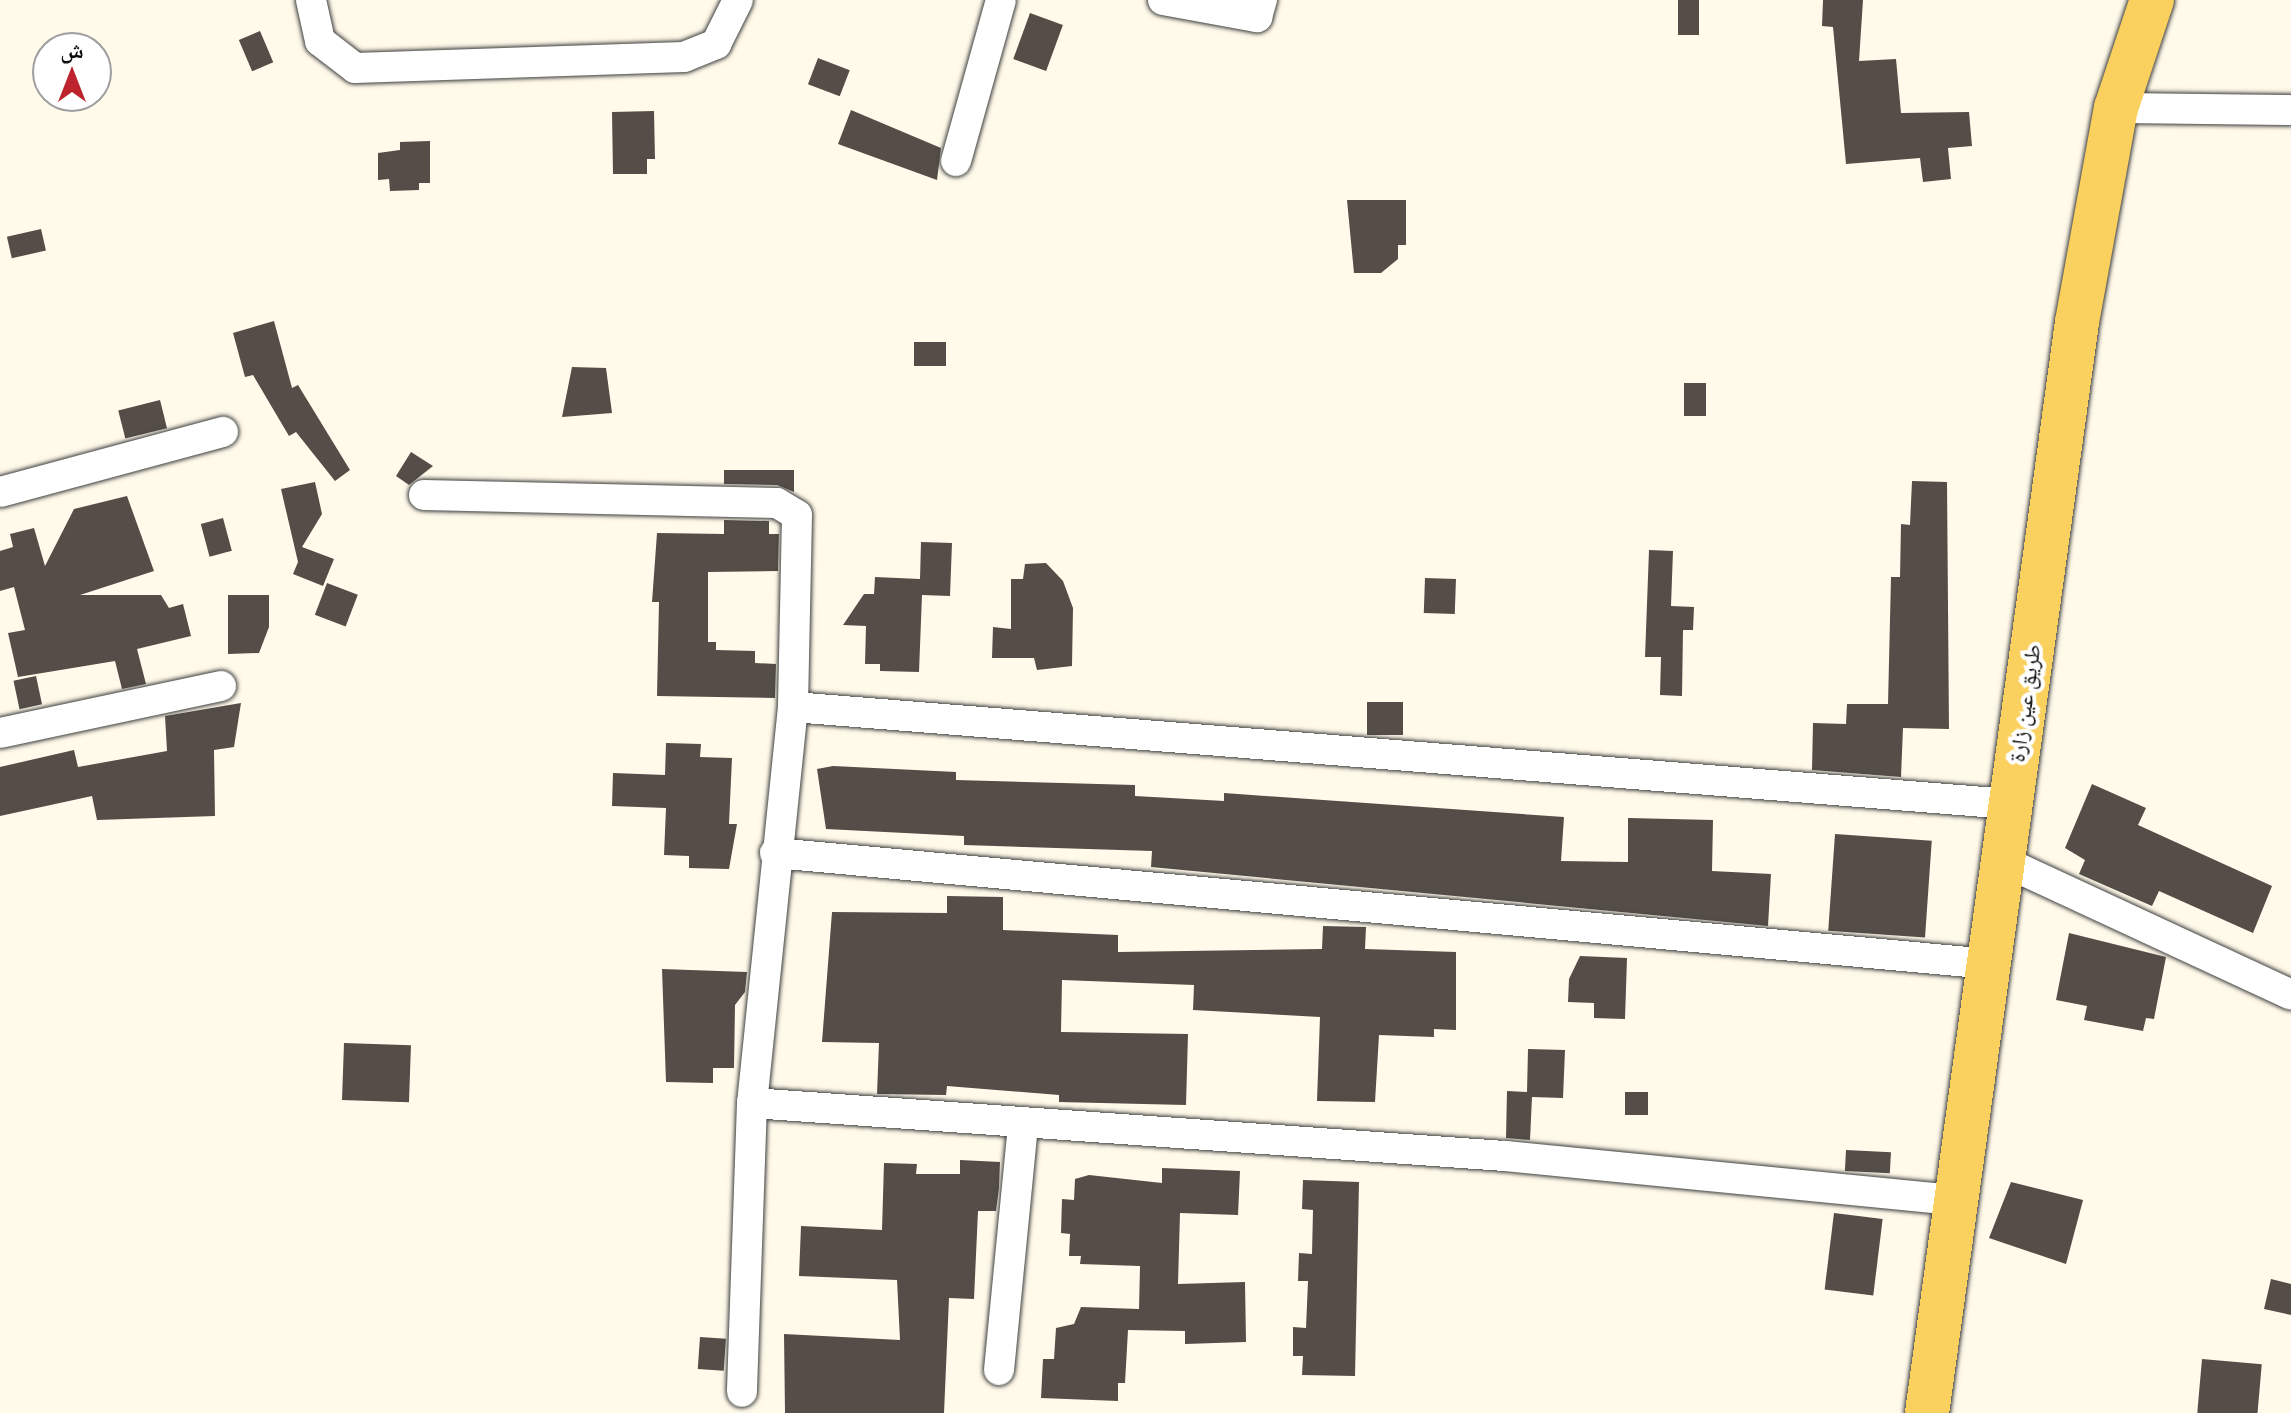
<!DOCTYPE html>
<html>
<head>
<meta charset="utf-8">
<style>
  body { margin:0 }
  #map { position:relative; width:2291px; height:1413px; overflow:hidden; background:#fffaea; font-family:"PT Serif","Noto Naskh Arabic",serif }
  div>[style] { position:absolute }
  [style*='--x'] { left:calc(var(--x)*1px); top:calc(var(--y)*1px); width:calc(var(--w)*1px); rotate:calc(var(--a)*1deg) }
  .building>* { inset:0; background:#544d48; transform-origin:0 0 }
  .roads { filter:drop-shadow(0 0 2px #3f3f3f) drop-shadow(0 0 2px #3f3f3f) }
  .street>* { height:30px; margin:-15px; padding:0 15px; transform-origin:15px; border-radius:15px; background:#fff }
  .primary>* { height:44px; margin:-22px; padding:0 22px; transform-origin:22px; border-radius:22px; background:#fad15f }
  span { translate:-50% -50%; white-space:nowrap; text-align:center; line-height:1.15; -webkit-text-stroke:8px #fff; paint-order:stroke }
  .street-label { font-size:22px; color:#0c0c0c }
  .north { position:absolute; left:32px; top:32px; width:80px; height:80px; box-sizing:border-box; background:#fff; border:2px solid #9e9e9e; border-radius:50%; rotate:0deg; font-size:22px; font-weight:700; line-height:32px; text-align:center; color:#0c0c0c }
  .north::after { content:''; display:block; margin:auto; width:28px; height:36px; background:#bd232d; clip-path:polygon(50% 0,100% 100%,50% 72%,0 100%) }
</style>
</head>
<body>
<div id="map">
  <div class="building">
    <i style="left:1678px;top:0;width:21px;height:35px"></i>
    <i style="clip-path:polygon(1823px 0,1863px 0,1859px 61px,1896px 59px,1901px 113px,1969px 112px,1972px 146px,1948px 148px,1951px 179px,1923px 182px,1920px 158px,1846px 164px,1833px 27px,1822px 26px)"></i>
    <i style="left:1030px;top:13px;width:35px;height:49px;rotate:20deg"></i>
    <i style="left:260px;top:31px;width:34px;height:23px;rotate:67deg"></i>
    <i style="left:818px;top:58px;width:34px;height:28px;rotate:21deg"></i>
    <i style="clip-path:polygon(851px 110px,941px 148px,937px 180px,838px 144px)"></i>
    <i style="clip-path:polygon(654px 111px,655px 159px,647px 159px,647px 174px,613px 174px,612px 112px)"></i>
    <i style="clip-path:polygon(430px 141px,430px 183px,419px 183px,419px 190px,390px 191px,389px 179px,378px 180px,378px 153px,400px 150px,400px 142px)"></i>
    <i style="clip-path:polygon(1347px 200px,1406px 200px,1406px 245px,1398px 245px,1398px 259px,1381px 273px,1354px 273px)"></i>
    <i style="left:41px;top:229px;width:22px;height:35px;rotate:77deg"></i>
    <i style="clip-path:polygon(274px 321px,292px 388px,298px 385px,350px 470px,335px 481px,296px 432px,289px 436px,253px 375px,245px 377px,233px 333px)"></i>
    <i style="left:914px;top:342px;width:32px;height:24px"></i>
    <i style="clip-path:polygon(572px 367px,606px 368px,612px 413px,562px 417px)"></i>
    <i style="left:1684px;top:383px;width:22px;height:33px"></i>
    <i style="left:160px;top:400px;width:29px;height:43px;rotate:76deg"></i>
    <i style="clip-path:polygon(411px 452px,433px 466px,409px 485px,396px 476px)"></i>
    <i style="clip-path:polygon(724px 470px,794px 470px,794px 492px,777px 485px,724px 484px)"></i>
    <i style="clip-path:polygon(1912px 481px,1947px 482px,1949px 729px,1903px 728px,1901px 777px,1812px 770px,1813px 723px,1846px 724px,1847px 704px,1888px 704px,1891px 577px,1900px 577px,1901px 524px,1910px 525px)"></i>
    <i style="clip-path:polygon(315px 482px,322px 514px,302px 547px,334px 559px,323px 586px,293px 574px,298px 562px,281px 489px)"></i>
    <i style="clip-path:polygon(127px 496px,154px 571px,80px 595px,161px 595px,169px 608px,183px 604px,191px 636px,137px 649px,146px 684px,122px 689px,115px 661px,18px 677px,8px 633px,25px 630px,14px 587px,0 591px,0 551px,13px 547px,10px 534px,34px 528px,45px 566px,74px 509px)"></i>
    <i style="left:223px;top:518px;width:34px;height:23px;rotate:75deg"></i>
    <i style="clip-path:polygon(724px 520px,769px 521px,769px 534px,779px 534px,778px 571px,708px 572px,708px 642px,716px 642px,716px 650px,755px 651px,755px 663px,776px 664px,775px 698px,657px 696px,659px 602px,652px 602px,657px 533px,724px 534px)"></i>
    <i style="clip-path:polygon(921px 542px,952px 543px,950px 596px,922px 595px,919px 672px,880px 671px,880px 664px,865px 664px,866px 626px,843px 625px,864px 594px,874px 594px,875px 577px,920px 579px)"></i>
    <i style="clip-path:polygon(1649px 550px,1673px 551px,1671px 606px,1694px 607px,1693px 630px,1683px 630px,1682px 696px,1660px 695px,1661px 657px,1645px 657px)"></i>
    <i style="clip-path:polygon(1046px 563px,1063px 581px,1073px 608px,1072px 666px,1037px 670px,1034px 658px,992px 658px,993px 627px,1011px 629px,1011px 579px,1023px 579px,1025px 564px)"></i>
    <i style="left:1425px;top:578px;width:31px;height:35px;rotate:2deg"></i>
    <i style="left:327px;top:583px;width:33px;height:34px;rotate:21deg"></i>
    <i style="clip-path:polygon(228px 595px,269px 595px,269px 627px,259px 653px,228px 654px)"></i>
    <i style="left:36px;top:676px;width:29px;height:23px;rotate:78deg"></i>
    <i style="left:1367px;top:702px;width:36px;height:33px"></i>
    <i style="clip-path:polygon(241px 703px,234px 747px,214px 750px,215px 816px,97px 820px,92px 796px,0 816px,0 767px,74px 750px,78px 767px,167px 751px,165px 716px)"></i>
    <i style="clip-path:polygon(666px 743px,701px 744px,700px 757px,732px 758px,729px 824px,737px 824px,729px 869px,689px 868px,689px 856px,664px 855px,666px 808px,612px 806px,613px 773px,665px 775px)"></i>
    <i style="clip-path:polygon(833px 766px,956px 772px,956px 780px,1135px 785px,1135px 796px,1224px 801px,1224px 793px,1564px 817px,1561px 861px,1628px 862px,1628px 818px,1713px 820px,1712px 871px,1771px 874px,1768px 926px,1151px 867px,1152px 851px,964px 845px,964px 836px,826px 829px,817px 769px)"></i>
    <i style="clip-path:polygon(2092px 784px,2146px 808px,2138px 825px,2272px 886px,2253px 933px,2159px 891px,2152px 906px,2079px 874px,2085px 860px,2065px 848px)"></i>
    <i style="left:1835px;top:834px;width:97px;height:97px;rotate:4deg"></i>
    <i style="clip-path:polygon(947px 896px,1003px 897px,1003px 930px,1118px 935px,1118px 952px,1322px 949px,1323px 926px,1366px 927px,1365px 949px,1456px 952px,1456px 1030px,1434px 1029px,1434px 1037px,1379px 1035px,1375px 1102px,1317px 1101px,1320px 1017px,1193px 1010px,1194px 985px,1062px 980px,1061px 1032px,1188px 1034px,1186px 1105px,1059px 1102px,1059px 1095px,947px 1086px,946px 1095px,877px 1094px,879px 1043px,822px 1042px,832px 912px,947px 913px)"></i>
    <i style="clip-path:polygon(2069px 933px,2166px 957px,2154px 1019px,2146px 1018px,2143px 1031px,2084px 1020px,2087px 1006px,2056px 1000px)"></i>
    <i style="clip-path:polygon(1580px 956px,1627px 958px,1625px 1019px,1594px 1018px,1594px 1003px,1568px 1002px,1569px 979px)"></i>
    <i style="clip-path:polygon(662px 969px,747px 972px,745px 992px,735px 1005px,734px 1068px,713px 1068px,713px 1083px,666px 1082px)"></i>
    <i style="left:344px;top:1043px;width:67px;height:57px;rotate:2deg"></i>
    <i style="clip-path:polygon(1528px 1049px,1565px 1050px,1563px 1098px,1532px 1097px,1530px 1140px,1506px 1138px,1507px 1091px,1527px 1092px)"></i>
    <i style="left:1625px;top:1092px;width:23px;height:23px"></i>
    <i style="left:1846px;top:1150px;width:45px;height:21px;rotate:3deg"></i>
    <i style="clip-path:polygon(960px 1160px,1000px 1162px,999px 1188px,996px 1211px,978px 1211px,974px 1299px,949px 1298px,944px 1413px,785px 1413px,784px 1334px,900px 1340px,897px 1280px,799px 1276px,801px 1226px,882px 1230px,884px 1163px,917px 1164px,916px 1174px,960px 1174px)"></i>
    <i style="clip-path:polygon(1162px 1168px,1240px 1171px,1238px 1215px,1180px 1213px,1178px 1284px,1245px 1282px,1246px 1342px,1185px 1344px,1185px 1331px,1128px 1330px,1125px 1383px,1118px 1383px,1118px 1401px,1041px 1398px,1043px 1359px,1054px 1359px,1056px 1328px,1074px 1324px,1081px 1307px,1139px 1309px,1140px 1266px,1080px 1264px,1081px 1256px,1069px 1256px,1070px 1234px,1061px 1233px,1062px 1199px,1074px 1200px,1075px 1179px,1089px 1175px,1162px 1183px)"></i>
    <i style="clip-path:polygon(1303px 1180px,1359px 1182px,1355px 1376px,1302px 1375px,1303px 1356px,1293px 1356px,1293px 1327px,1306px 1328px,1308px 1281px,1298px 1281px,1299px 1253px,1312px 1254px,1313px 1210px,1302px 1209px)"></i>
    <i style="clip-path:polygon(2011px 1182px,2083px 1200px,2066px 1264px,1989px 1238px)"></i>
    <i style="left:1834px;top:1213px;width:49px;height:77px;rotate:7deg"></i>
    <i style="clip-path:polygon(2271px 1279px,2291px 1284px,2291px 1315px,2264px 1309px)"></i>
    <i style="left:700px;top:1337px;width:26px;height:32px;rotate:4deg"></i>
    <i style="left:2202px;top:1359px;width:60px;height:54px;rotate:5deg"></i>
  </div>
  <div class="roads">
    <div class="street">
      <i style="--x:311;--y:0;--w:42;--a:77.6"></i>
      <i style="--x:320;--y:41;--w:44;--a:37.6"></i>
      <i style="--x:355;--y:68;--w:329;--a:-1.9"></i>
      <i style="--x:684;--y:57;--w:35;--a:-22"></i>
      <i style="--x:716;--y:44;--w:49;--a:-63.4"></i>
      <i style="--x:1163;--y:0;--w:96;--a:10.3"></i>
      <i style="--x:1257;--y:17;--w:18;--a:-74"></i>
      <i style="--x:2116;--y:108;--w:175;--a:0.7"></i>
      <i style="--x:956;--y:161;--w:167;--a:-74.4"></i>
      <i style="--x:0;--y:492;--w:231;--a:-15.1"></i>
      <i style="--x:424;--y:495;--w:353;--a:1.3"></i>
      <i style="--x:777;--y:503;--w:23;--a:31"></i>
      <i style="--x:797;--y:515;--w:192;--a:91.2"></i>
      <i style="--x:793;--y:707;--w:398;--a:95.9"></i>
      <i style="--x:752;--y:1103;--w:289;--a:92"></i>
      <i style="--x:793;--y:707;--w:1221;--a:4.56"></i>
      <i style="--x:0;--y:733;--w:226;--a:-12"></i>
      <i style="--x:775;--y:853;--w:1220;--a:5.22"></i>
      <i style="--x:2005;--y:862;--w:315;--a:24.9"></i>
      <i style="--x:752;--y:1103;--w:755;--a:4.03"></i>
      <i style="--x:1505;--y:1156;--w:451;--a:5.6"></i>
      <i style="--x:999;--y:1370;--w:247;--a:-84.4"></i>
    </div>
    <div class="primary">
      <i style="--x:1927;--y:1413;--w:1101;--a:-82.17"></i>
      <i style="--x:2077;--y:322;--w:218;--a:-79.7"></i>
      <i style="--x:2116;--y:108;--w:114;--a:-71.6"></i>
    </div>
  </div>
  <div class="street-label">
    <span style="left:2024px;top:703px;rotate:-82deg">طريق عين زارة</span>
  </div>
  <div class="north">ش</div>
</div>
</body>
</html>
